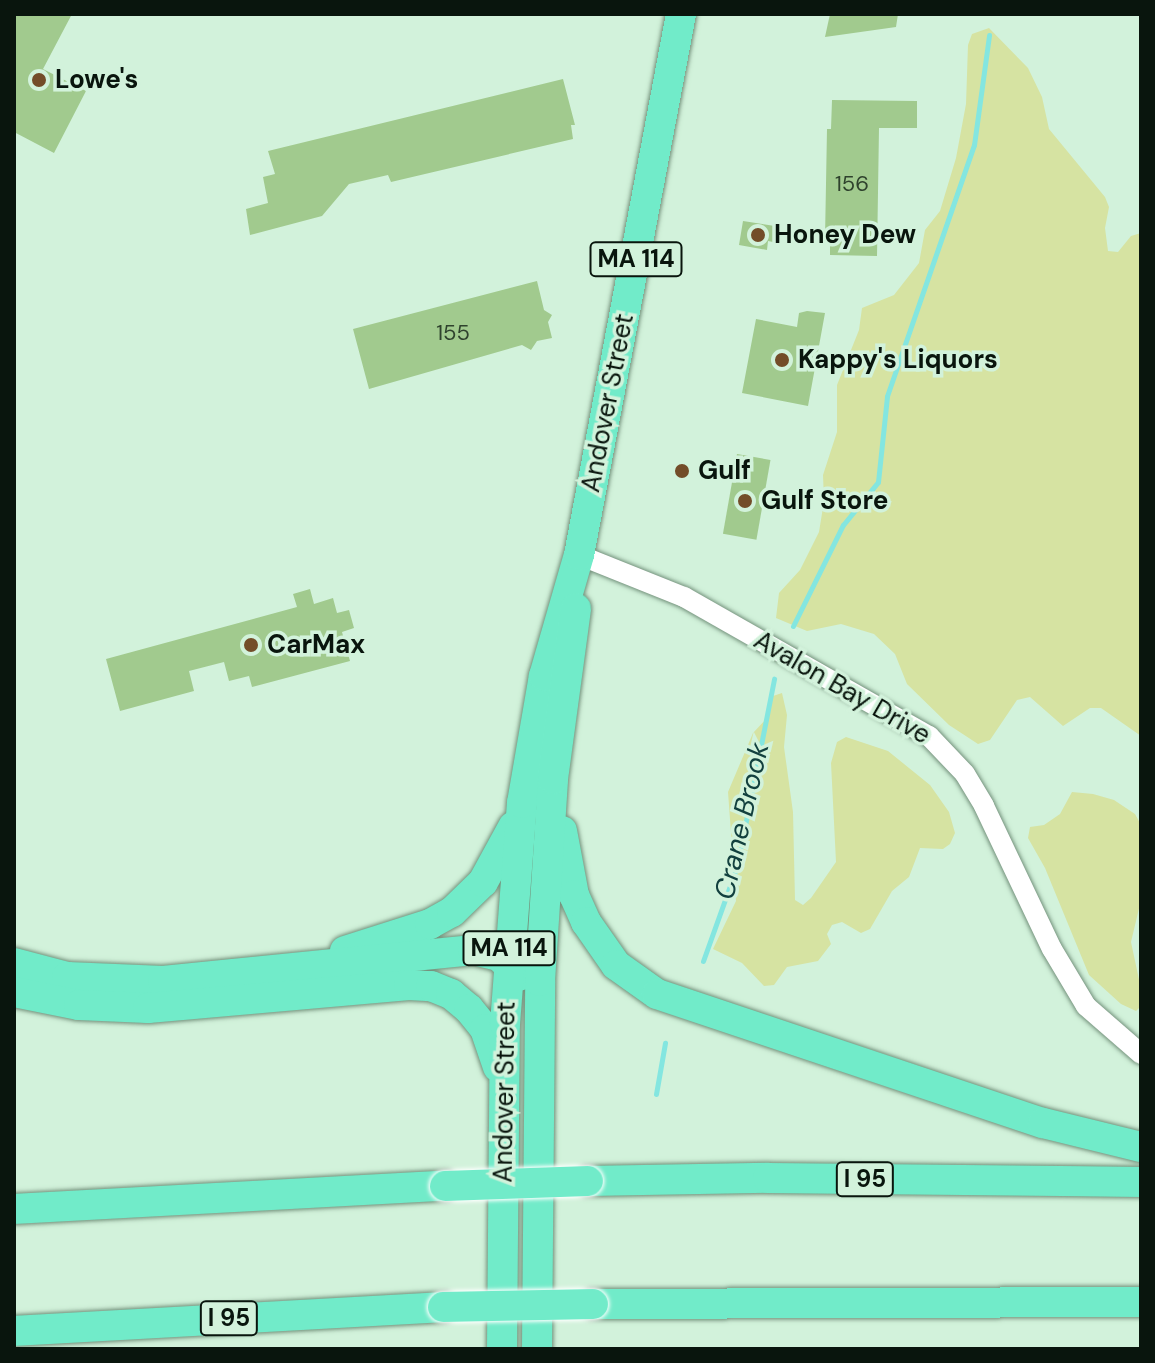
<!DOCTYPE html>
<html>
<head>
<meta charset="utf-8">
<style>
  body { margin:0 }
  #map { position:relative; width:1155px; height:1363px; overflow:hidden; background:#d2f2db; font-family:"DM Sans",sans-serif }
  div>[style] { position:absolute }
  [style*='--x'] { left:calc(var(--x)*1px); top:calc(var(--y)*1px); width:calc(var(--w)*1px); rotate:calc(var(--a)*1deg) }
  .green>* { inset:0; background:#d6e3a2 }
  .stream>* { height:5px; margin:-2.5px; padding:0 2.5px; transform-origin:2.5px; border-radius:2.5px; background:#84e6e0 }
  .building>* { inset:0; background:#a1ca8e; transform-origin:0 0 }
  .roads { filter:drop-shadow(0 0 2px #74927c) drop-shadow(0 0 2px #74927c) }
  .minor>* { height:20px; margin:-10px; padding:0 10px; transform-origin:10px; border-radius:10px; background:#fff }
  .highway>* { height:30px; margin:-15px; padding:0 15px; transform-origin:15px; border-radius:15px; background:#71ebc9 }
  .bridges { filter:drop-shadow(0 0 2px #fff) drop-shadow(0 0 2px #fff) }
  .highway-bridge>* { height:30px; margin:-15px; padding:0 15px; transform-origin:15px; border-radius:15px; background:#71ebc9 }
  .dots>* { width:22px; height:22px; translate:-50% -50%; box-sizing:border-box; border:4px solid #d2f2db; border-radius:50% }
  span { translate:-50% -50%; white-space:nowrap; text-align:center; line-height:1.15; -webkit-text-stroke:7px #d2f2db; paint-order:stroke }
  .number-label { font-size:22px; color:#2f422d }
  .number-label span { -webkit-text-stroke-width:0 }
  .shield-label span { padding:2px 6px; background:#d2f2db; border:2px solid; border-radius:6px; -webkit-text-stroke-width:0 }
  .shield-label { font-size:24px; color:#09150d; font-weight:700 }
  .poi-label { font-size:26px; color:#09150d; font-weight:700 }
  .left { translate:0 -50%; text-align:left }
  .street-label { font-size:26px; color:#09150d }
  .water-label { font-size:28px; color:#12403e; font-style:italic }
  .frame { position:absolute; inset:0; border:16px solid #09150d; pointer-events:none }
</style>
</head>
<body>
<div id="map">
  <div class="green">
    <i style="clip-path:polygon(989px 28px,1028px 68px,1042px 97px,1049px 129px,1105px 197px,1109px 207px,1105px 228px,1108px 251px,1118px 252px,1131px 236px,1141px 233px,1141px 736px,1101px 708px,1090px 708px,1063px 726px,1030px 697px,1017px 700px,990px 740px,978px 744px,949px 725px,907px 684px,895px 654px,874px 634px,841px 624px,807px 631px,776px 618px,779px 593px,800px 570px,819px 532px,824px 501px,823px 475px,837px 432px,837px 385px,859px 330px,862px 308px,894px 295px,919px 263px,925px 230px,940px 211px,956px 158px,966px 104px,968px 45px,972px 34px)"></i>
    <i style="clip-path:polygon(782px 693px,787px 715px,784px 747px,793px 812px,795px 900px,803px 905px,811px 898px,836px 862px,831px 763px,837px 742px,846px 737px,888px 751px,930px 785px,949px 812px,955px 833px,950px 844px,943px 849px,920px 848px,909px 877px,892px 891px,870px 929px,861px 933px,842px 922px,832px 925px,827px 934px,831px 944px,818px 961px,787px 967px,774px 985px,764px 986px,742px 963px,713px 949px,736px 901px,728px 792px,753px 733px,768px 717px,773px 696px)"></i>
    <i style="clip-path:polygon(1072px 792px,1093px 794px,1114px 800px,1135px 814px,1141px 825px,1141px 900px,1131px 942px,1141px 989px,1141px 1006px,1136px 1011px,1121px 1004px,1089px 975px,1045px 868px,1028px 838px,1030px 827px,1044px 825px,1060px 814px)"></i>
  </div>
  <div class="stream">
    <i style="--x:793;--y:626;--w:113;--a:-63.7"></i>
    <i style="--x:843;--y:525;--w:55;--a:-50.9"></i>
    <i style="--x:878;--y:482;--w:86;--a:-84"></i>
    <i style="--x:887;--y:396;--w:266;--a:-70.9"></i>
    <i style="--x:974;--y:145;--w:111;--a:-82.2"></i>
    <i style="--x:703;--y:961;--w:101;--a:-70.3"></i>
    <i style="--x:737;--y:866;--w:191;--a:-78.8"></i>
    <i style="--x:656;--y:1094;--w:52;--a:-80"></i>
  </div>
  <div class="building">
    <i style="clip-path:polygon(14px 14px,72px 14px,43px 69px,86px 91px,54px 153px,14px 132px)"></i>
    <i style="clip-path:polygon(830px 14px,898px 14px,896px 27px,825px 37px)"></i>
    <i style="clip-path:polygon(563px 79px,575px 125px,571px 125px,573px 139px,391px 182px,388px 175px,349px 184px,322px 216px,250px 235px,246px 209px,268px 203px,263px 177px,275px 174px,268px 151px)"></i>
    <i style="clip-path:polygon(832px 100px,917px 101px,917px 128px,879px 128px,877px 256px,830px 255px,830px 238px,825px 238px,827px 129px,831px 129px)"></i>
    <i style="clip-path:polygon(743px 221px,781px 227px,778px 243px,768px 241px,767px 250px,739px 245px)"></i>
    <i style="clip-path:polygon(537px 281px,544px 310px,552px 315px,548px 322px,552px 338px,537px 341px,531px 350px,522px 345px,369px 389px,353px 329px)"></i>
    <i style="clip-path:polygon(807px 311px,825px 313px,808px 406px,742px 393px,756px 319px,797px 327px,799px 313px)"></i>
    <i style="left:737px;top:454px;width:34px;height:81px;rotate:10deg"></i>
    <i style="clip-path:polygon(310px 589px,314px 604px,333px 598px,337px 613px,349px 610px,354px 628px,342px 632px,350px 661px,252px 687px,249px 676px,229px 681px,224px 662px,189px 671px,194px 691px,120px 711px,106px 659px,297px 607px,293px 594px)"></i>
  </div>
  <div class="roads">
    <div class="minor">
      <i style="--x:579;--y:555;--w:113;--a:21.8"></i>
      <i style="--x:684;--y:597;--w:282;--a:29.6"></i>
      <i style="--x:929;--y:736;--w:52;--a:46.5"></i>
      <i style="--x:965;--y:774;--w:37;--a:59"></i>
      <i style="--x:984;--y:806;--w:158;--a:64.6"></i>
      <i style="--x:1052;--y:949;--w:66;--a:59.2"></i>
      <i style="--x:1086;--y:1006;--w:73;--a:41.1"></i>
    </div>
    <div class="highway">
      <i style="--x:562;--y:831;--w:65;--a:79.4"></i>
      <i style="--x:574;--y:895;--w:30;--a:66"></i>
      <i style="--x:586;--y:922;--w:52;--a:55.1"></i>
      <i style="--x:616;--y:965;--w:50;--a:35.3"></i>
      <i style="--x:657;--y:994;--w:407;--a:18.5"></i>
      <i style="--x:1043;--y:1123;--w:101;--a:13.8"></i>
      <i style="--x:345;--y:951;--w:89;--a:-17.6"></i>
      <i style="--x:430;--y:924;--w:25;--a:-29"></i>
      <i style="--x:452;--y:912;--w:43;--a:-44.1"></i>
      <i style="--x:483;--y:882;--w:63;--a:-61.4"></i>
      <i style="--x:14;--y:963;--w:55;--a:14.8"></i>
      <i style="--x:67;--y:977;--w:96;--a:2.4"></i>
      <i style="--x:163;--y:981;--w:312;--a:-5.7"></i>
      <i style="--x:473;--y:950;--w:27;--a:13"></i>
      <i style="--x:499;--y:956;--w:28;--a:45"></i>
      <i style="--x:14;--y:992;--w:66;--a:11.3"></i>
      <i style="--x:79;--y:1005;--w:69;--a:2.5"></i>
      <i style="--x:148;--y:1008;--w:262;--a:-5"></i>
      <i style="--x:409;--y:985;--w:22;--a:3"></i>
      <i style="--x:431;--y:986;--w:22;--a:22"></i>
      <i style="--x:451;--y:994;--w:23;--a:40"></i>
      <i style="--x:469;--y:1009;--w:26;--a:51"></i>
      <i style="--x:485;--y:1029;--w:40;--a:71.1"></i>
      <i style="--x:588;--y:1181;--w:180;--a:-1"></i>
      <i style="--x:768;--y:1178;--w:373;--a:0.6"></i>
      <i style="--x:14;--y:1209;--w:432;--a:-3.1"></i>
      <i style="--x:593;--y:1304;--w:548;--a:-0.21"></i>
      <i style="--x:14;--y:1331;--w:430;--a:-3.2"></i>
      <i style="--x:502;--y:1349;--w:325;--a:-89.5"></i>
      <i style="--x:505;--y:1024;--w:222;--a:-85.6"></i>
      <i style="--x:522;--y:803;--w:129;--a:-80.2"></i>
      <i style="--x:544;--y:676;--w:126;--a:-73.9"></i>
      <i style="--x:579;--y:555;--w:551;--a:-79.32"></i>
      <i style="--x:537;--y:1349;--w:368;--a:-89.5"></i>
      <i style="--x:540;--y:981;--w:202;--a:-86.3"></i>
      <i style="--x:553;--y:779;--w:172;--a:-82.3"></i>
    </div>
  </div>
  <div class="bridges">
    <div class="highway-bridge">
      <i style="--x:445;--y:1186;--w:143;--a:-2"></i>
      <i style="--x:443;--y:1307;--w:150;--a:-1.1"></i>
    </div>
  </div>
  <div class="dots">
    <i style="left:39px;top:80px;background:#734d29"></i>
    <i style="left:758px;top:235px;background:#734d29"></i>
    <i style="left:782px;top:360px;background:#734d29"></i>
    <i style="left:682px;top:471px;background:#734d29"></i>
    <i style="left:745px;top:501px;background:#734d29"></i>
    <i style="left:251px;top:645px;background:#734d29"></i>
  </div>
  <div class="number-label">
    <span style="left:852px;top:184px">156</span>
    <span style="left:453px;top:333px">155</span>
  </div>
  <div class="shield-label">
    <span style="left:636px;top:259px">MA 114</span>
    <span style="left:509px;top:948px">MA 114</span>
    <span style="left:865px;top:1179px">I 95</span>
    <span style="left:229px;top:1318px">I 95</span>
  </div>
  <div class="poi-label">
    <span class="left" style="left:55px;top:80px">Lowe's</span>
    <span class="left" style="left:774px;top:235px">Honey Dew</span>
    <span class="left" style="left:798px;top:360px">Kappy's Liquors</span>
    <span class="left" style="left:698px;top:471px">Gulf</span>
    <span class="left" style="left:761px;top:501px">Gulf Store</span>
    <span class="left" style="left:267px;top:645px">CarMax</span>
  </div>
  <div class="street-label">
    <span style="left:608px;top:403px;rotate:-79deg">Andover Street</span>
    <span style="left:842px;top:688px;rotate:30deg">Avalon Bay Drive</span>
    <span style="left:505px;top:1092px;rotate:-89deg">Andover Street</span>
  </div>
  <div class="water-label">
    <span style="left:742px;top:821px;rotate:-77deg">Crane Brook</span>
  </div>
  <div class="frame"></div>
</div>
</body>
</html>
